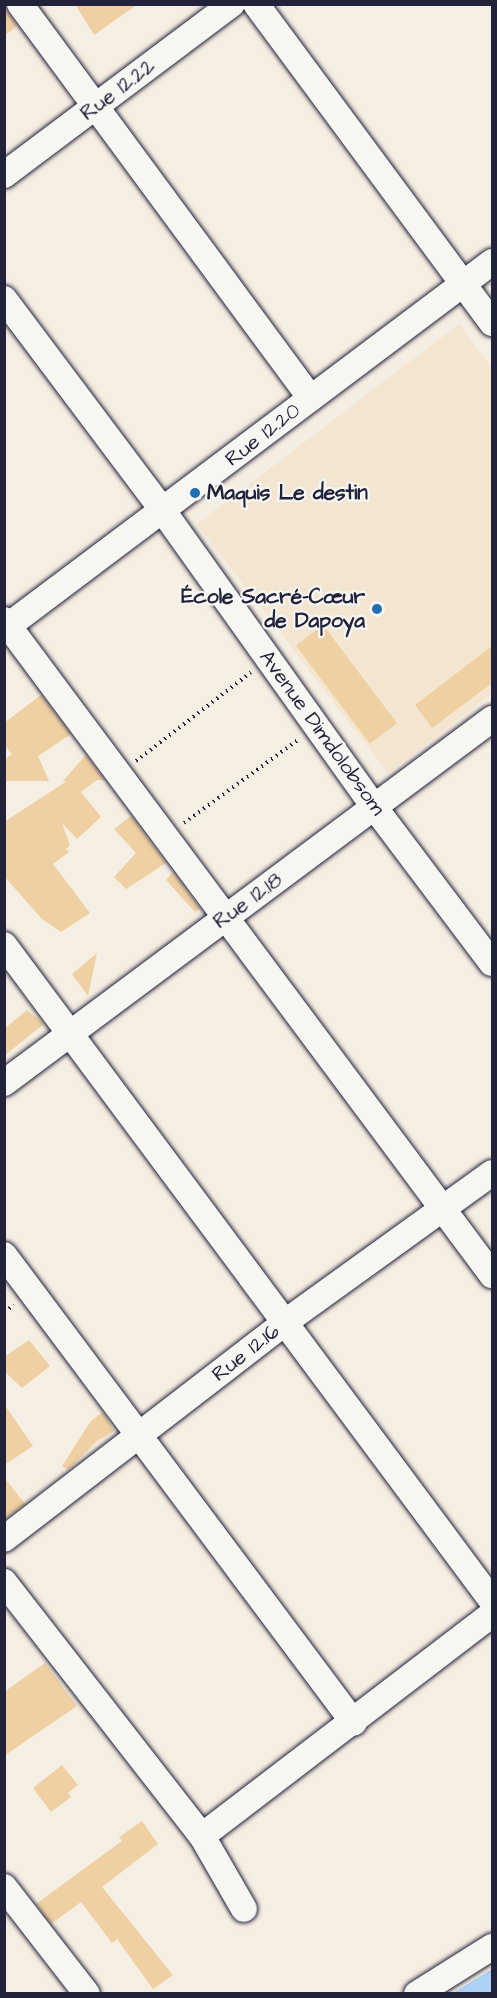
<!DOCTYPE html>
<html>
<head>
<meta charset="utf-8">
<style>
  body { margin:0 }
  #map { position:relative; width:497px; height:1998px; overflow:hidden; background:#f5eee2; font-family:"Architects Daughter",sans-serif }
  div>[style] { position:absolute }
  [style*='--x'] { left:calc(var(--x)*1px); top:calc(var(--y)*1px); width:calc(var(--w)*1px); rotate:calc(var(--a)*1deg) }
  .built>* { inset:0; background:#f3e5cf }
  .water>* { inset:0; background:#aed1f6 }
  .building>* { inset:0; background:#efd0a2; transform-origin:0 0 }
  .path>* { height:4px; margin-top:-2px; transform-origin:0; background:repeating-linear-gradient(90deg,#22223b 0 1.5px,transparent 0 6px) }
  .roads { filter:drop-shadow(0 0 2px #22223b) drop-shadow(0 0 2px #22223b) }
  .minor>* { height:26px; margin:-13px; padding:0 13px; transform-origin:13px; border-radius:13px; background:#f6f6f2 }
  .dots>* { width:16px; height:16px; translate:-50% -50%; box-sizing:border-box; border:3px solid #f6f6f2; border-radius:50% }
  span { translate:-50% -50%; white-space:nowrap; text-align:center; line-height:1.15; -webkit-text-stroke:4.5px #f6f6f2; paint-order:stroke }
  .street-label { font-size:21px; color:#22223b }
  .poi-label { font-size:21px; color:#22223b; font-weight:700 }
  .left { translate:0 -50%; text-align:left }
  .right { translate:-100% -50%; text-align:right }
  .frame { position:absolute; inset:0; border:6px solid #22223b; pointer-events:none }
</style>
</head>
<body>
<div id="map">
  <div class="built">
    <i style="clip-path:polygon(459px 324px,492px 368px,492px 693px,388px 773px,197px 524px)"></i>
  </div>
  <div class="water">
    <i style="clip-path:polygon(492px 1969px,492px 1993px,453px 1993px)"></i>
  </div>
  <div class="building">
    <i style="clip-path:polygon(4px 4px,17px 26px,4px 36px)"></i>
    <i style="clip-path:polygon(75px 4px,138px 4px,94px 35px)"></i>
    <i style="left:323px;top:625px;width:123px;height:34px;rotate:53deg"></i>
    <i style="clip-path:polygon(492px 646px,492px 683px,432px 728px,415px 705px)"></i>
    <i style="clip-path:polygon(41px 695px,71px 734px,38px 756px,49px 781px,4px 781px,4px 760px,12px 754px,4px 745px,4px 723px)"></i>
    <i style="clip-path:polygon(86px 755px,105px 780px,97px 780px,81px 792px,101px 817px,77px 839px,62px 823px,70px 845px,66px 849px,69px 852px,53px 864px,90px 913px,61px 932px,42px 919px,4px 876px,4px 822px,67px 781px,63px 781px)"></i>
    <i style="clip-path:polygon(131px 816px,166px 863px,126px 889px,114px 877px,136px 853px,114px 829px)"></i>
    <i style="clip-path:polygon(173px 872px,200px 909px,195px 912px,166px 880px)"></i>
    <i style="clip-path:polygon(97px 953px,88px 996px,72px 974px)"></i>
    <i style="clip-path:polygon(27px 1010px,44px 1024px,4px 1056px,4px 1029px)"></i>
    <i style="clip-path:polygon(29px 1340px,50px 1366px,22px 1388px,4px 1371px,4px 1357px)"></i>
    <i style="clip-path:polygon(4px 1404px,33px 1446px,4px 1465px)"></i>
    <i style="clip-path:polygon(103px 1412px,114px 1431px,97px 1441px,68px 1470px,62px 1466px,91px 1421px)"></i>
    <i style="clip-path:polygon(4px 1477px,25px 1504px,4px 1520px)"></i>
    <i style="clip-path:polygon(45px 1663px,77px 1706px,4px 1756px,4px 1692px)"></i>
    <i style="clip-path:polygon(62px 1765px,78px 1785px,68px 1793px,71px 1797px,51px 1812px,33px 1788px)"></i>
    <i style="clip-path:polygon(142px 1821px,158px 1844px,102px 1887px,173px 1975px,153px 1989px,117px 1939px,112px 1943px,81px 1902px,51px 1924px,36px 1904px,122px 1841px,119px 1837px)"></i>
  </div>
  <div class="path">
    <i style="--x:136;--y:761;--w:145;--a:-37.7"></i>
    <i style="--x:184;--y:823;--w:142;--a:-36.1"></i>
    <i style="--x:4;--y:1312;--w:12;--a:-35"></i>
  </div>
  <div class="roads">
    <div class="minor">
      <i style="--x:20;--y:4;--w:490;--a:53.6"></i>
      <i style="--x:256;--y:4;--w:397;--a:53.5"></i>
      <i style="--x:4;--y:175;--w:285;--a:-36.9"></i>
      <i style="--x:4;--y:299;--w:265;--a:53.1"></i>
      <i style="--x:163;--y:511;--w:365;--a:54.5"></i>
      <i style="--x:375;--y:808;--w:194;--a:53"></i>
      <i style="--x:4;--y:620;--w:817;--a:53.31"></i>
      <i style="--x:4;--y:629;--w:611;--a:-36.94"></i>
      <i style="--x:4;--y:945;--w:818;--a:53.35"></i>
      <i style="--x:4;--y:1083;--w:609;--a:-36.72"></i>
      <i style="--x:4;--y:1255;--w:584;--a:53.21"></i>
      <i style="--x:4;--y:1539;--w:354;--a:-37.6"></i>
      <i style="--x:284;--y:1323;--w:256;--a:-35.8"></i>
      <i style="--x:4;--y:1582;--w:322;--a:52.1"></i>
      <i style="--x:202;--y:1836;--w:84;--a:60.1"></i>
      <i style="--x:202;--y:1836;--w:365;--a:-37.4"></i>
      <i style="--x:4;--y:1887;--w:135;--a:52.2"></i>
      <i style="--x:417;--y:1994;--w:89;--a:-32.1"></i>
    </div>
  </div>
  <div class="dots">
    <i style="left:195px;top:493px;background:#1f6fb2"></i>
    <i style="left:377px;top:609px;background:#1f6fb2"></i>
  </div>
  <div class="street-label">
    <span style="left:118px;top:90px;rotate:-37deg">Rue 12.22</span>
    <span style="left:263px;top:435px;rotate:-38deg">Rue 12.20</span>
    <span style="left:322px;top:733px;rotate:54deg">Avenue Dimdolobsom</span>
    <span style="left:248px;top:901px;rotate:-36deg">Rue 12.18</span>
    <span style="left:246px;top:1353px;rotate:-38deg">Rue 12.16</span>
  </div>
  <div class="poi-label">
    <span class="left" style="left:207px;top:493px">Maquis Le destin</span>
    <span class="right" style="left:365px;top:609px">École Sacré-Cœur<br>de Dapoya</span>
  </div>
  <div class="frame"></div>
</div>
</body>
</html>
